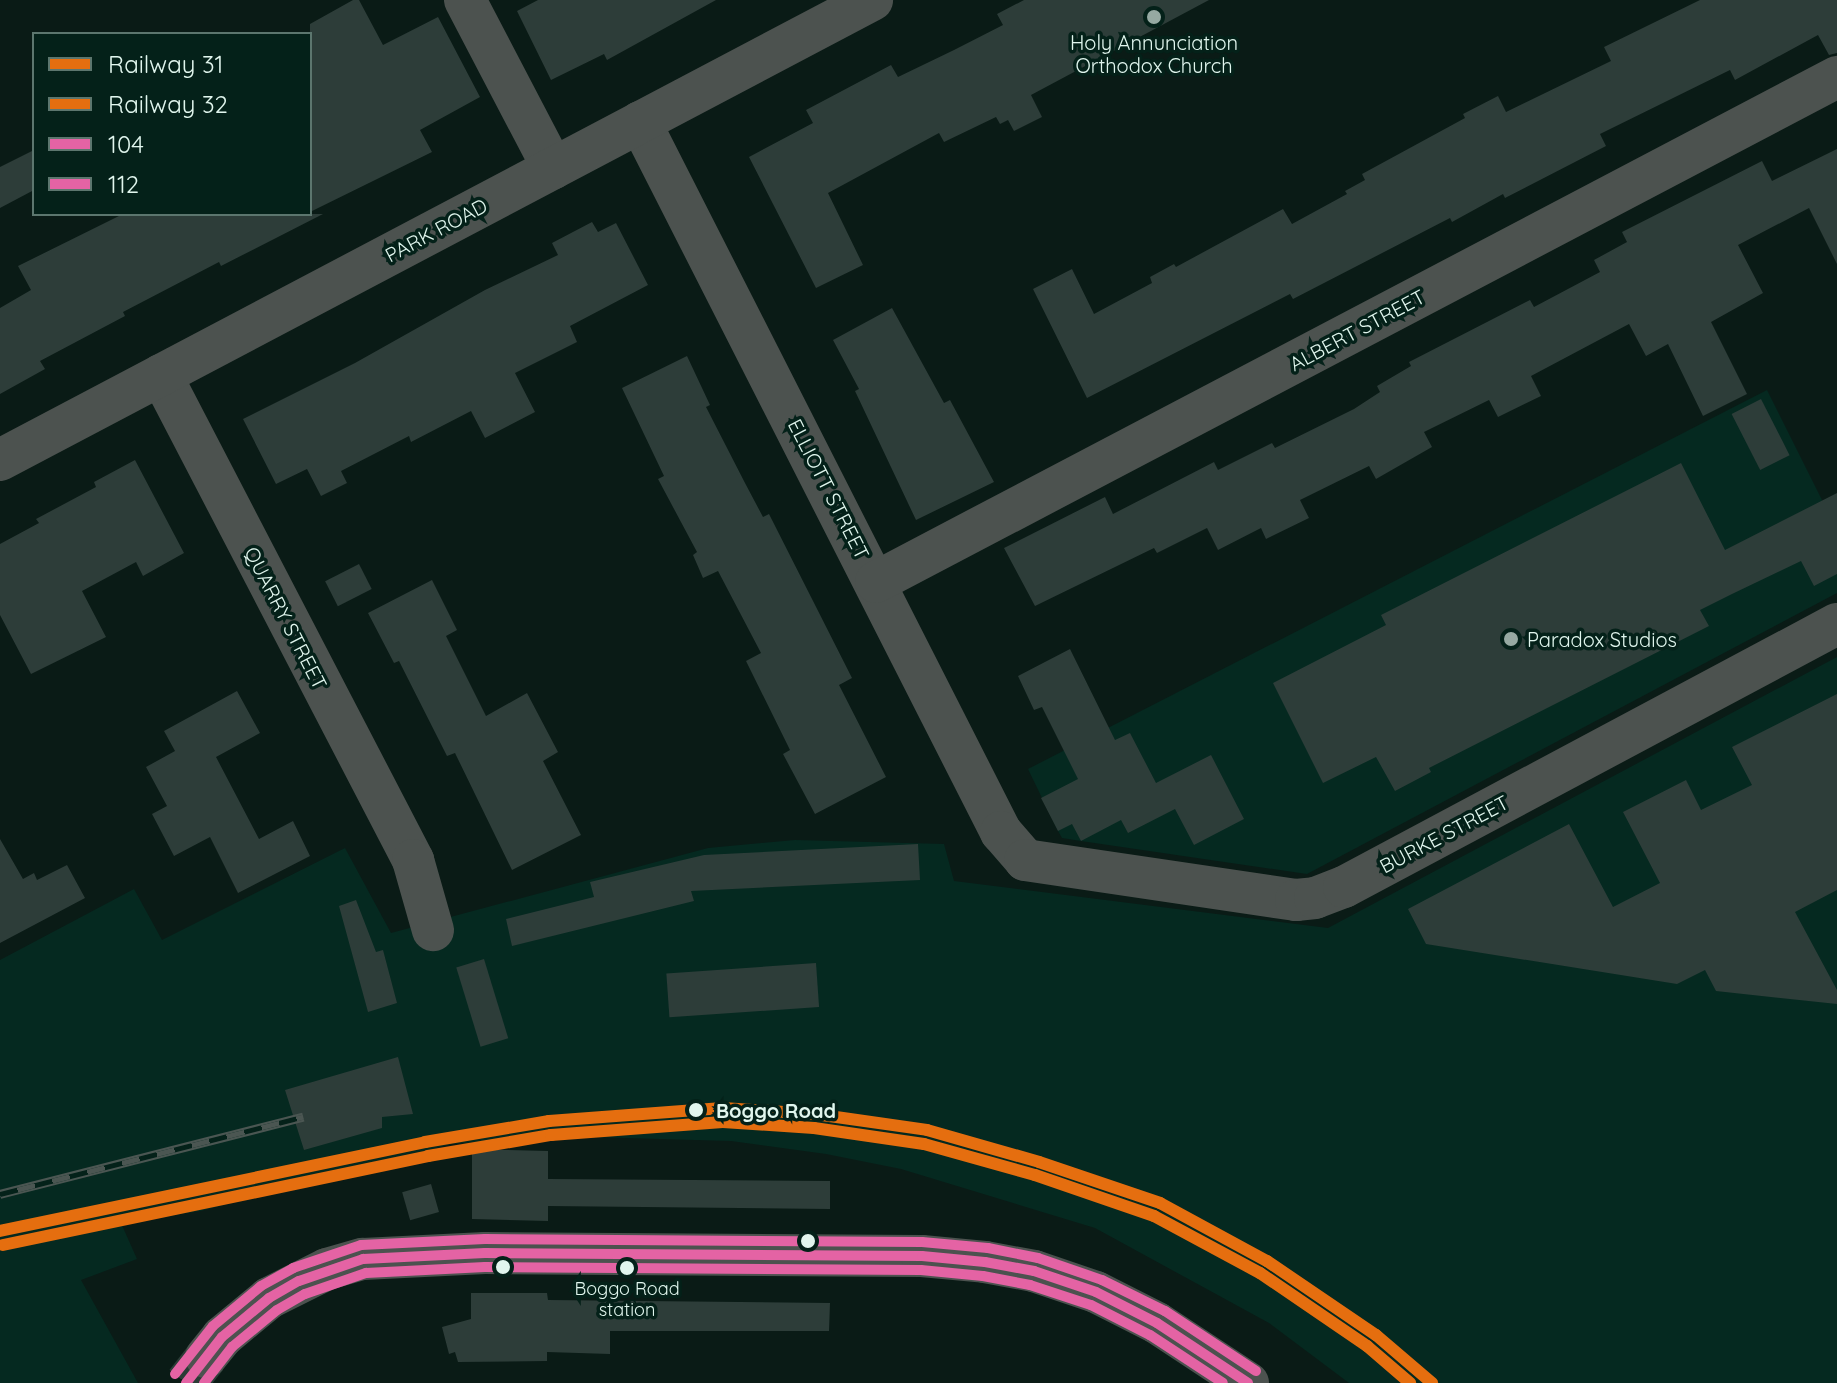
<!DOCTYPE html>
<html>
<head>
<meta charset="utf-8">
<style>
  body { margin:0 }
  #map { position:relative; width:1837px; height:1383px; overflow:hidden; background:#0a1b16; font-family:Quicksand,sans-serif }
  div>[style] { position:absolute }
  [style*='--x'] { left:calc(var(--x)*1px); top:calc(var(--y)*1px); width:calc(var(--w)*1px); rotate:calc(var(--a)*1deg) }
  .built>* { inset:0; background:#052920 }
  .building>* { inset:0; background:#2d3d39; transform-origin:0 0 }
  .minor-tunnel>* { height:42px; margin-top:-21px; transform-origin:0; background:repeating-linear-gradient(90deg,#2a3c36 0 42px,transparent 0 63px) }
  .minor>* { height:42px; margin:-21px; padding:0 21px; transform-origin:21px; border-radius:21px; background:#4c524f }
  .rail>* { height:9px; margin-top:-4.5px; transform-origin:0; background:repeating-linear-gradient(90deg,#042119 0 18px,#4b5652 0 36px); box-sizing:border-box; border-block:2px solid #4b5652 }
  .bus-1>* { height:10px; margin:-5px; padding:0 5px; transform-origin:5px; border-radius:5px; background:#e463a4 }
  .bus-2>* { height:10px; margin:-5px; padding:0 5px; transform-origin:5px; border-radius:5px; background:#e463a4 }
  .bus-3>* { height:10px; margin:-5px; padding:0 5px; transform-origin:5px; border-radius:5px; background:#e463a4 }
  .rail-1>* { height:12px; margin:-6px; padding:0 6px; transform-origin:6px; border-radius:6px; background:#e56e0f }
  .rail-2>* { height:12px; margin:-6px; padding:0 6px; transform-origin:6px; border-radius:6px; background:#e56e0f }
  .dots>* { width:22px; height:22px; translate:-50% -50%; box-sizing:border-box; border:4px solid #042119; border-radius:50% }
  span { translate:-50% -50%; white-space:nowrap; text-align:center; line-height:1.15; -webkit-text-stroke:7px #042119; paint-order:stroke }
  .bus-label { font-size:18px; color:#e1f6ee }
  .poi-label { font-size:20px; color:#e1f6ee }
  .left { translate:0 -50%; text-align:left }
  .street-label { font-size:20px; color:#e1f6ee }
  .stop-label { font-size:20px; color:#e1f6ee; font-weight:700 }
  .legend { position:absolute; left:32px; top:32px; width:280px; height:184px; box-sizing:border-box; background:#042119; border:2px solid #5c766e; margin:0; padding:10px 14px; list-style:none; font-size:24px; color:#e1f6ee }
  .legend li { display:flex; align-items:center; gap:16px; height:40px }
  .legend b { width:40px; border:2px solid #5c766e }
</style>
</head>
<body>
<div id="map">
  <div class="built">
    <i style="clip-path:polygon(1767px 390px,1837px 530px,1837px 593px,1307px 874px,1081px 841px,1062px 838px,1058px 831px,1028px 769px)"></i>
    <i style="clip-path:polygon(1837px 657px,1837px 1383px,1349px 1383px,1269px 1323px,1095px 1228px,901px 1169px,826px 1154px,731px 1141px,553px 1136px,452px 1144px,201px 1211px,121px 1223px,137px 1259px,81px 1280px,138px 1383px,0 1383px,0 960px,134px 889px,162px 940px,345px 848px,391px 933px,708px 848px,795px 840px,944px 844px,954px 881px,1328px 928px)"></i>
  </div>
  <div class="building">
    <i style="clip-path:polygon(353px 0,359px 0,383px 45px,438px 17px,480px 97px,420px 130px,432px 152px,310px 212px,310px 24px)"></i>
    <i style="clip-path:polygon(538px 0,716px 0,607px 60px,604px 54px,551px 80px,517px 11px)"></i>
    <i style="clip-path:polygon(1024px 0,1209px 0,1031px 95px,1042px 117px,1014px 131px,1008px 120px,1000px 124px,996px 117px,944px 142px,939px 133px,828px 193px,863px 265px,816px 288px,749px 157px,813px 123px,806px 110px,891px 65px,898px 77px,954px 50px,1003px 25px,997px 14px)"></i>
    <i style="clip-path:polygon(1700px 0,1837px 0,1837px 53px,1829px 55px,1818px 35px,1735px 80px,1730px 70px,1600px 134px,1606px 146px,1505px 198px,1503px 194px,1452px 222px,1450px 218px,1293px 299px,1290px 294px,1087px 398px,1033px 289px,1072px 269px,1094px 314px,1152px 283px,1150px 277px,1174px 264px,1176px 267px,1283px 209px,1292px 224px,1347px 194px,1345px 191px,1365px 180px,1362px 174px,1465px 118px,1463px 114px,1498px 96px,1506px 112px,1611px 61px,1604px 47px)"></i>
    <i style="clip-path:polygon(1837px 149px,1837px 264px,1809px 208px,1738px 245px,1763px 293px,1711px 322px,1747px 394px,1703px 416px,1668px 344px,1646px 356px,1629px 324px,1531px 376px,1541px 396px,1498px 417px,1489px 400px,1424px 432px,1432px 447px,1376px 479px,1369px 466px,1300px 500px,1309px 518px,1266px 539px,1261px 528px,1218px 550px,1207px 528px,1157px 553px,1154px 548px,1035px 606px,1004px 548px,1105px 497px,1113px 514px,1214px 462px,1218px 470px,1272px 443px,1275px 448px,1354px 409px,1380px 392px,1377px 386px,1411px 366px,1409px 362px,1530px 300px,1534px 307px,1600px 272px,1594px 260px,1627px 242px,1622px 232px,1762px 161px,1772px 181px)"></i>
    <i style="clip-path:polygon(34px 150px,34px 190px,0 208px,0 167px)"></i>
    <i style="clip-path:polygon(123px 214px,323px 214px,221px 266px,219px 262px,123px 312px,125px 316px,40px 361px,45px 369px,0 394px,0 308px,31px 290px,18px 266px)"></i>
    <i style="clip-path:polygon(592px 222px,598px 232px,616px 223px,648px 285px,570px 326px,577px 342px,515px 373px,535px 412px,485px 438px,471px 411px,411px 442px,409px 436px,341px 471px,347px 483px,321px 496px,307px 469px,276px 484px,243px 419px,355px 363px,485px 290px,558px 255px,552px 243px)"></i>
    <i style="clip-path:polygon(892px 308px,944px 403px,950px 400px,994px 482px,916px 520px,855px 391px,859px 389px,833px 340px)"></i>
    <i style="clip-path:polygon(687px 356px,710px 405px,706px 407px,745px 483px,763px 517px,769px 514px,852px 678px,839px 685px,886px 777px,815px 814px,783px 754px,790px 750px,746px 661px,761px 653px,718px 571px,703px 578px,693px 555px,697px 552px,658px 479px,664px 476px,622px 388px)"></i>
    <i style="left:1761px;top:399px;width:63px;height:33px;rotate:63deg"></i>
    <i style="clip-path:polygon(135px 460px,184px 553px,143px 576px,136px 562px,82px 591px,106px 637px,31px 674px,0 615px,0 544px,39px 523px,36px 519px,96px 487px,94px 482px)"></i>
    <i style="clip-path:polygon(1681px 463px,1725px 550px,1837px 493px,1837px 574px,1814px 586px,1801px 561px,1732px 594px,1700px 610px,1709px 626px,1429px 768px,1431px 772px,1395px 791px,1376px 757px,1323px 783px,1273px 683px,1386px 625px,1381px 615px)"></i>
    <i style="left:359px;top:564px;width:28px;height:38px;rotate:63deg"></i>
    <i style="clip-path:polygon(432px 580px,457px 630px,446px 636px,486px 716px,527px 693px,558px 752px,543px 761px,581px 835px,512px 870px,455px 753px,447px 756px,399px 661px,394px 663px,368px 613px)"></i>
    <i style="clip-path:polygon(1070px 649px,1115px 740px,1130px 733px,1156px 783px,1211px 755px,1244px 819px,1194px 845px,1175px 809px,1128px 833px,1121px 820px,1081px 841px,1072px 824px,1058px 831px,1041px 798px,1078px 779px,1042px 707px,1034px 710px,1018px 676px)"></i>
    <i style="clip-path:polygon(237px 691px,260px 733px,216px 757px,259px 839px,293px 821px,310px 856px,238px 893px,210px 837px,174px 856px,152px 814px,167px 806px,146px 767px,175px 751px,164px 731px)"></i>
    <i style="clip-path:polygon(1837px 694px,1837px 890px,1795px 912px,1837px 990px,1837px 1004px,1716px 991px,1705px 970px,1677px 984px,1426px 944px,1408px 909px,1569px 824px,1613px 907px,1660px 883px,1623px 812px,1686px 780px,1701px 810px,1752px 785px,1732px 747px)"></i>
    <i style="clip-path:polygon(0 839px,23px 879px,34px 873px,37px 880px,67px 865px,85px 898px,0 943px)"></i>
    <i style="clip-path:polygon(918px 844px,920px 880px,691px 891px,694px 901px,512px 946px,506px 919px,594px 897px,590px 882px,704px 855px)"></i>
    <i style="clip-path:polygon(356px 900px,376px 952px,383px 950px,397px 1003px,368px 1012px,339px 906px)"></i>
    <i style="left:484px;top:959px;width:83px;height:29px;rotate:73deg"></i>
    <i style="left:816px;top:963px;width:44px;height:150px;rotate:86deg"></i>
    <i style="clip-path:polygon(398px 1057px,413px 1114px,382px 1117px,382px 1128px,304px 1150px,285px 1090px)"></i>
    <i style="clip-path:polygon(472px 1149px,548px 1151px,548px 1179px,830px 1181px,830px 1209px,548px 1206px,548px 1221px,472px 1219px)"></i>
    <i style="left:431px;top:1184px;width:29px;height:30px;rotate:74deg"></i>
    <i style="clip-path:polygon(471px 1293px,547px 1293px,548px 1300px,830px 1303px,829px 1331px,610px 1331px,610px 1354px,547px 1352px,547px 1361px,458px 1362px,455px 1352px,449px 1354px,442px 1327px,471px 1319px)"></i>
  </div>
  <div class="minor-tunnel">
    <i style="--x:186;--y:1383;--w:33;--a:-52"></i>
  </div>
  <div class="minor">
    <i style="--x:465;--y:0;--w:190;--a:62.4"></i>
    <i style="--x:640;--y:122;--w:797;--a:63.05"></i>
    <i style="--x:1001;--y:832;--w:37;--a:49"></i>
    <i style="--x:1025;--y:860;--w:274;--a:8.4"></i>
    <i style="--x:1296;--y:900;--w:19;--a:-6"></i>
    <i style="--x:1315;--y:898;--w:31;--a:-21"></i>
    <i style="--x:1344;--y:887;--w:559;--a:-28.08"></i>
    <i style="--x:161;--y:375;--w:547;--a:62.54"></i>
    <i style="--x:413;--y:860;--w:73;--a:74.1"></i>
    <i style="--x:0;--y:460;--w:986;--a:-27.81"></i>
    <i style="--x:876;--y:582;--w:1086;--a:-27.72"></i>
    <i style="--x:206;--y:1357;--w:26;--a:-51"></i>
    <i style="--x:222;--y:1337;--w:61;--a:-39.7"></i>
    <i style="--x:269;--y:1298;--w:65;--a:-26.6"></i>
    <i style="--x:327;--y:1269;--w:37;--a:-16"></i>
    <i style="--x:363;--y:1259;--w:122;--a:-2.8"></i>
    <i style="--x:485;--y:1253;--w:437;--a:0.4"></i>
    <i style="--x:922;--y:1256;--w:63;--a:5.4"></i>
    <i style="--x:985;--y:1262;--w:50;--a:10.4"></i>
    <i style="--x:1034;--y:1271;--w:65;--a:18.7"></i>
    <i style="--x:1096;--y:1292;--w:68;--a:26.9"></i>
    <i style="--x:1157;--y:1323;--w:109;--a:33.4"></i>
  </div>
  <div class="rail">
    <i style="--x:0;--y:1194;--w:313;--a:-14.3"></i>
  </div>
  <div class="bus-1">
    <i style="--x:186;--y:1383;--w:58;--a:-52"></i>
    <i style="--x:222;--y:1337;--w:61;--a:-39.7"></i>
    <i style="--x:269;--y:1298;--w:34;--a:-30"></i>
    <i style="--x:299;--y:1281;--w:68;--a:-19"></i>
    <i style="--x:363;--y:1259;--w:122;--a:-2.8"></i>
    <i style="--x:485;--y:1253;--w:437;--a:0.4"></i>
    <i style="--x:922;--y:1256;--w:63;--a:5.4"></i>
    <i style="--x:985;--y:1262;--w:50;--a:10.4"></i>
    <i style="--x:1034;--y:1271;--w:65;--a:18.7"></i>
    <i style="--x:1096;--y:1292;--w:68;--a:26.9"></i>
    <i style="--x:1157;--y:1323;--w:109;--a:33.4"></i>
  </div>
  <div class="bus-2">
    <i style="--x:204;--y:1383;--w:46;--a:-52.1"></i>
    <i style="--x:232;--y:1347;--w:58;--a:-39.4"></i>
    <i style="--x:277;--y:1310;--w:32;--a:-30"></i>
    <i style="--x:305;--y:1294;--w:65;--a:-19"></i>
    <i style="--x:366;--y:1273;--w:119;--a:-2.9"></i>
    <i style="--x:485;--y:1267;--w:436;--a:0.4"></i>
    <i style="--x:921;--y:1270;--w:62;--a:5.5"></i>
    <i style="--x:983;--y:1276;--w:48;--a:10.8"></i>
    <i style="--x:1030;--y:1285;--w:64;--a:18.2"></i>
    <i style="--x:1091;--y:1305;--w:66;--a:27"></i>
    <i style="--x:1150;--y:1335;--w:87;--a:33.3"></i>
  </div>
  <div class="bus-3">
    <i style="--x:175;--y:1374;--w:61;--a:-51.6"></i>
    <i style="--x:213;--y:1326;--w:62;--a:-39.8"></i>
    <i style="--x:261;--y:1286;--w:37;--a:-29"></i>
    <i style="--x:293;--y:1268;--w:72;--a:-18.7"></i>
    <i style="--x:361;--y:1245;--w:124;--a:-2.8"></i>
    <i style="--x:485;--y:1239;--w:437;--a:0.4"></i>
    <i style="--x:922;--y:1242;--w:66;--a:5.2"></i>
    <i style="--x:988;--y:1248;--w:51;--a:11.3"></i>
    <i style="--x:1038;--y:1258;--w:68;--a:19"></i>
    <i style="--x:1102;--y:1280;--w:70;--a:26.2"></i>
    <i style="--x:1165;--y:1311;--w:109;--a:33.4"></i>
  </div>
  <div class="rail-1">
    <i style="--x:0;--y:1231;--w:434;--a:-11.8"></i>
    <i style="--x:425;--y:1142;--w:126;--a:-9.6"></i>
    <i style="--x:549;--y:1121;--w:174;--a:-4.3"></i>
    <i style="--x:723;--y:1108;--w:92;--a:3.7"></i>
    <i style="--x:815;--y:1114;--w:113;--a:8.1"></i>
    <i style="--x:927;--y:1130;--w:116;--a:15.9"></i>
    <i style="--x:1039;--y:1162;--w:128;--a:18.7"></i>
    <i style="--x:1160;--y:1203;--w:122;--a:28.5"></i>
    <i style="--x:1267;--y:1261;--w:132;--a:34.2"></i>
    <i style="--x:1376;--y:1335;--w:74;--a:40.6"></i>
  </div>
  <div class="rail-2">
    <i style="--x:3;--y:1245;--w:434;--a:-11.8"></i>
    <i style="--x:428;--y:1156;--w:125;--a:-9.7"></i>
    <i style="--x:551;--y:1135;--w:172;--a:-4.3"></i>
    <i style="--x:723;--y:1122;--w:91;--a:3.8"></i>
    <i style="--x:814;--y:1128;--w:111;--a:8.3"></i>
    <i style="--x:924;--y:1144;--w:115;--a:15.6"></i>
    <i style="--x:1035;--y:1175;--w:126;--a:19"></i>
    <i style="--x:1154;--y:1216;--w:120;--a:28.3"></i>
    <i style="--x:1260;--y:1273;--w:130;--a:34.3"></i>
    <i style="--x:1367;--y:1346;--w:57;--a:40.7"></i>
  </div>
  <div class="dots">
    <i style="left:1154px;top:17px;background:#96a9a2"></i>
    <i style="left:1511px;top:639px;background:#96a9a2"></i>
    <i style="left:696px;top:1110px;background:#e1f6ee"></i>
    <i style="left:808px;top:1241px;background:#e1f6ee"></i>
    <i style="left:503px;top:1267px;background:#e1f6ee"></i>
    <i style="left:627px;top:1268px;background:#e1f6ee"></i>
  </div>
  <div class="bus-label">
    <span style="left:627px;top:1300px">Boggo Road<br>station</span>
  </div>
  <div class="poi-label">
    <span style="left:1154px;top:54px">Holy Annunciation<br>Orthodox Church</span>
    <span class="left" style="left:1527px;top:639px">Paradox Studios</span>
  </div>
  <div class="street-label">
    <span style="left:436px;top:230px;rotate:-28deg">PARK ROAD</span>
    <span style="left:1357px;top:330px;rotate:-28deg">ALBERT STREET</span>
    <span style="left:829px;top:489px;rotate:63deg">ELLIOTT STREET</span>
    <span style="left:286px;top:618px;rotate:63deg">QUARRY STREET</span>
    <span style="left:1444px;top:834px;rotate:-28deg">BURKE STREET</span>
  </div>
  <div class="stop-label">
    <span class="left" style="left:716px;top:1110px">Boggo Road</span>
  </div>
  <ul class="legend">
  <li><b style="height:10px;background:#e56e0f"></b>Railway 31</li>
  <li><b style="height:10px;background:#e56e0f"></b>Railway 32</li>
  <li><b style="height:10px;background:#e463a4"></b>104</li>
  <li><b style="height:10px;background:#e463a4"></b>112</li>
  </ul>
</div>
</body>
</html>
